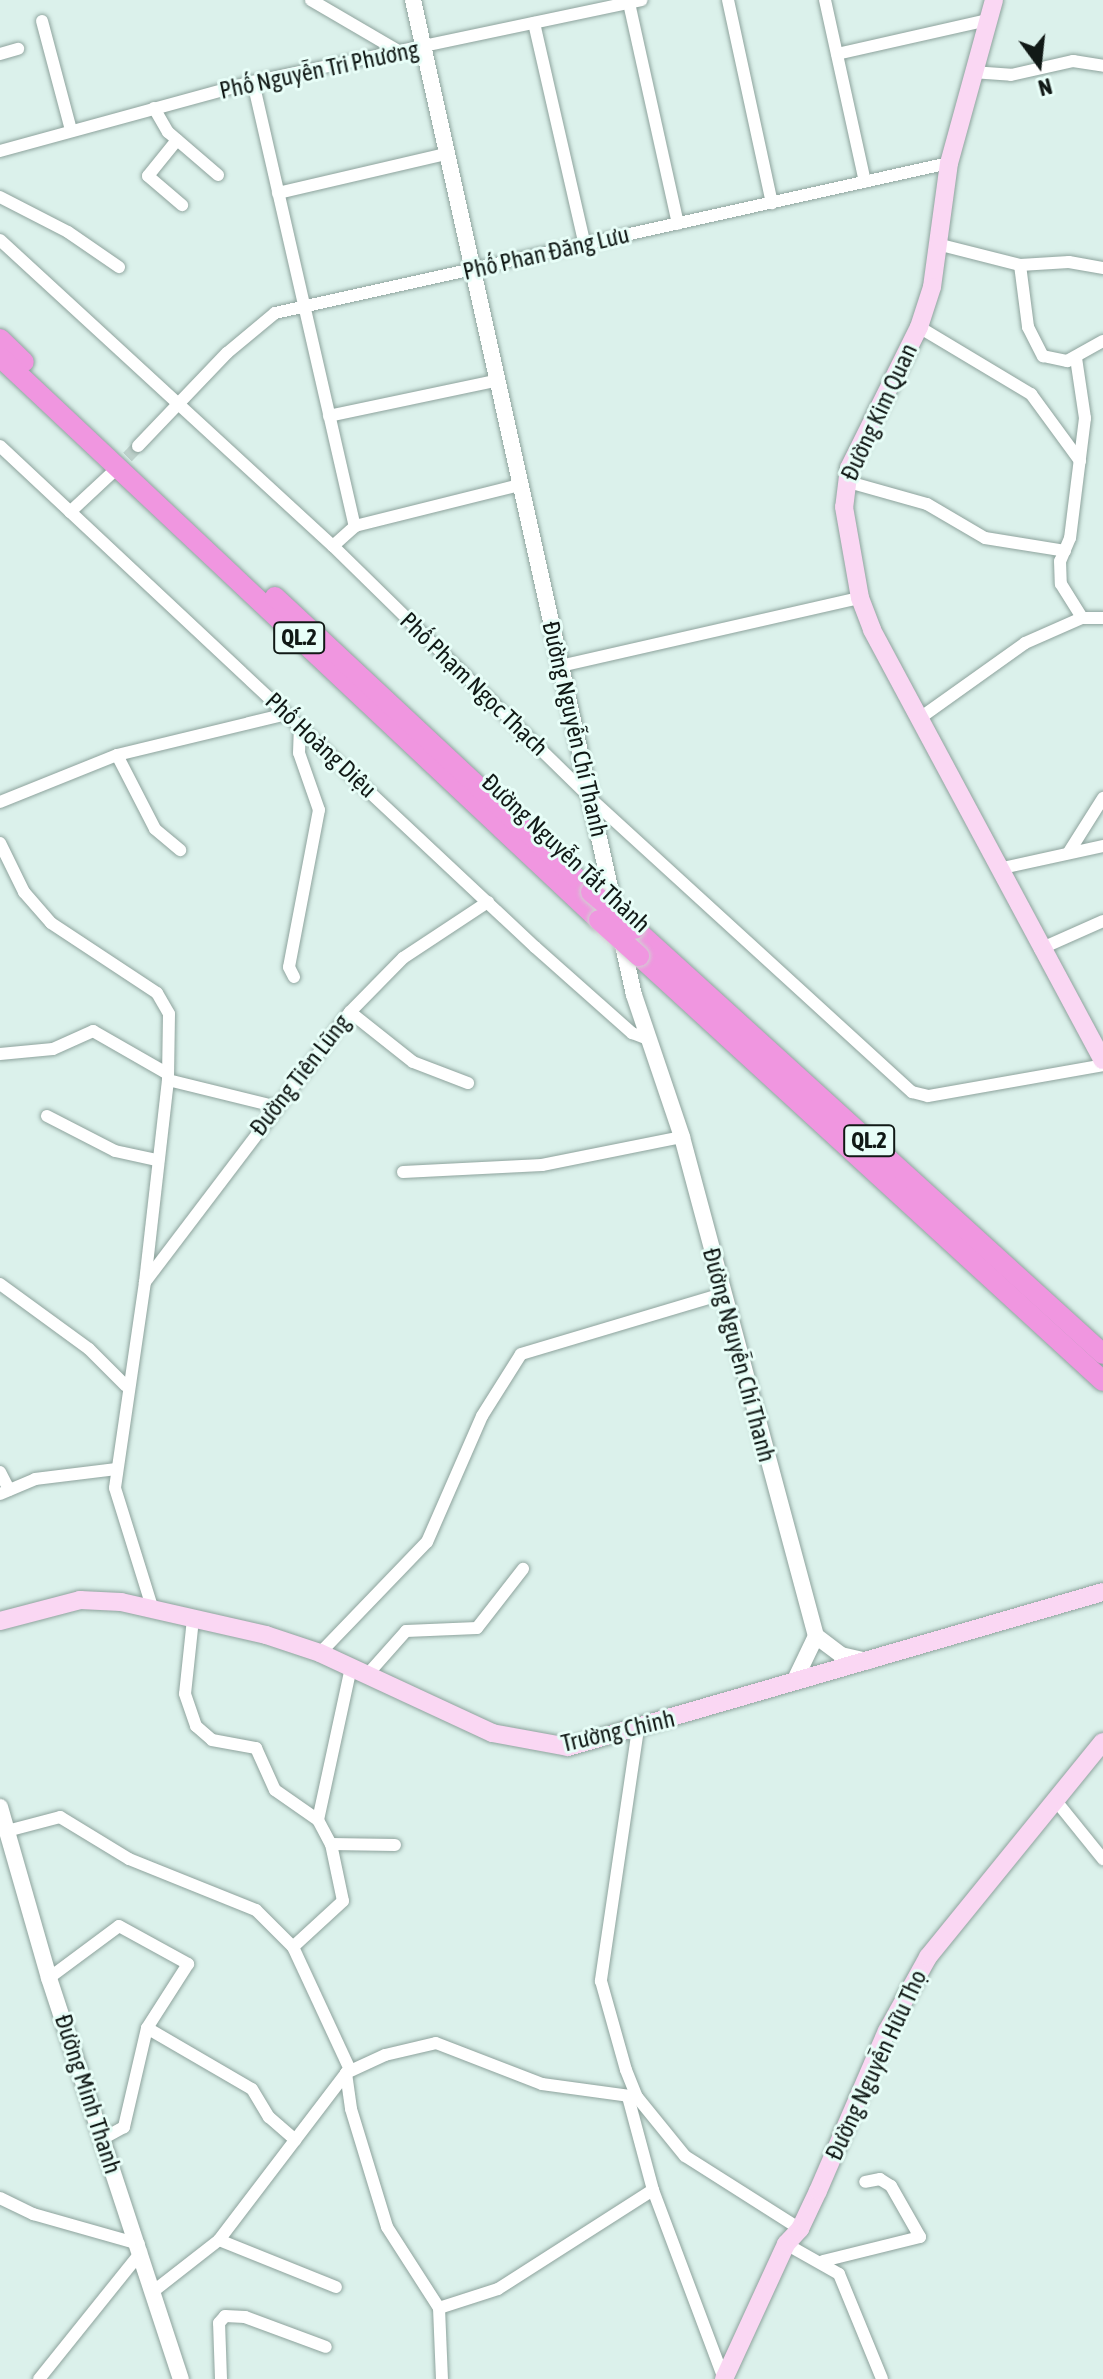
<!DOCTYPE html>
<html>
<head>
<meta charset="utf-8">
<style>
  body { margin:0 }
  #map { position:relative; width:1103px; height:2379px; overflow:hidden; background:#dbf1eb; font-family:"Asap Condensed",sans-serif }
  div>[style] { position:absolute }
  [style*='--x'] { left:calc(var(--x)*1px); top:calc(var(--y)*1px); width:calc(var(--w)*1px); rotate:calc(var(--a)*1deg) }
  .minor-tunnel>* { height:12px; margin-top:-6px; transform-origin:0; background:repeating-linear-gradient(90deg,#bdd1cb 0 12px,transparent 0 18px) }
  .roads { filter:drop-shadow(0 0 2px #8ea39d) drop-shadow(0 0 2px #8ea39d) }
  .minor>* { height:12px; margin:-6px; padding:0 6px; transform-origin:6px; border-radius:6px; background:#fff }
  .tertiary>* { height:16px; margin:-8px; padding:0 8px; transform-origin:8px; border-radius:8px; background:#fff }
  .secondary>* { height:18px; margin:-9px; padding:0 9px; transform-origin:9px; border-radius:9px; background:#fad7f3 }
  .trunk>* { height:20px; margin:-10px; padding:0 10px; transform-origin:10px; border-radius:10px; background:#f096e0 }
  .bridges { filter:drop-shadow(0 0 2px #cfd1d0) drop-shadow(0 0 2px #cfd1d0) }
  .trunk-bridge>* { height:20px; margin:-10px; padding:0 10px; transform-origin:10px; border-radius:10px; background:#f096e0 }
  span { translate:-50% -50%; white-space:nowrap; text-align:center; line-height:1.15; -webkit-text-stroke:6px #e8fef8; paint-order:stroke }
  .shield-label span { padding:2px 6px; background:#e8fef8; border:2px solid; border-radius:6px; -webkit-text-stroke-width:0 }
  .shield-label { font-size:22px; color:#111916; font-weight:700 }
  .street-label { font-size:24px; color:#111916 }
  .north { position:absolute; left:999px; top:24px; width:80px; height:80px; -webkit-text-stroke:6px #e8fef8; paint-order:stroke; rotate:165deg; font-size:22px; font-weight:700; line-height:32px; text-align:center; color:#111916 }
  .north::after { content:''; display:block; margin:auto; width:28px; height:36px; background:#111916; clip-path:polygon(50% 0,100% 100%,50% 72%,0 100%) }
</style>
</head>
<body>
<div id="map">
  <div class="minor-tunnel">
    <i style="--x:115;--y:470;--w:33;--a:-46"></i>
  </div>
  <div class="roads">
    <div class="minor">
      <i style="--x:311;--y:0;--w:103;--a:30.3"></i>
      <i style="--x:728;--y:0;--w:208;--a:77.8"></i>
      <i style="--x:825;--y:0;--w:186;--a:77.6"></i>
      <i style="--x:629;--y:3;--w:226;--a:77.5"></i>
      <i style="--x:42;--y:21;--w:113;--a:75.1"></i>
      <i style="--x:534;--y:23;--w:228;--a:77.1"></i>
      <i style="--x:0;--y:54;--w:19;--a:-16"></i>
      <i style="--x:837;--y:54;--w:155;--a:-12.7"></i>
      <i style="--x:972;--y:72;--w:39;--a:4"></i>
      <i style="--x:1011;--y:75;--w:64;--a:-12.7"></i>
      <i style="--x:1073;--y:61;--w:30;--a:9"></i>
      <i style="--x:253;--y:82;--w:456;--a:77.1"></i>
      <i style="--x:154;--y:108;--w:28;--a:60"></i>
      <i style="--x:168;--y:132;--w:66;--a:40.7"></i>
      <i style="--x:177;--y:140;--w:46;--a:128.9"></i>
      <i style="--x:148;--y:176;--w:45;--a:40.5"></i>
      <i style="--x:0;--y:151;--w:262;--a:-15.3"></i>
      <i style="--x:253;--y:82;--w:397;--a:-11.9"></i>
      <i style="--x:278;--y:193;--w:171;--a:-13.1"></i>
      <i style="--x:0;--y:197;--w:76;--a:27.2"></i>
      <i style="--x:68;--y:232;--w:62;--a:34.5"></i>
      <i style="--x:0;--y:240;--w:452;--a:42.6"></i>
      <i style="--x:333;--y:546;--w:361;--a:44.4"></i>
      <i style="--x:591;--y:799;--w:435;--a:42.4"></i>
      <i style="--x:912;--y:1092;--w:16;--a:14"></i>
      <i style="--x:928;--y:1096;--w:178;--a:-10"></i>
      <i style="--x:941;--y:245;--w:81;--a:14.2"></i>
      <i style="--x:1020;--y:265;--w:49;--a:-3.5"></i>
      <i style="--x:1069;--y:262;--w:35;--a:10"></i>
      <i style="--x:1020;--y:265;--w:63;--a:82.6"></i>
      <i style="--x:1028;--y:327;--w:33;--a:63"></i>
      <i style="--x:1043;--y:356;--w:25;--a:12"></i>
      <i style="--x:1067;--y:361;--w:41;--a:-29.1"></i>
      <i style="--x:919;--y:327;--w:131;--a:30.9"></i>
      <i style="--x:1031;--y:394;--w:83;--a:53.8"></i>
      <i style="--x:1076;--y:358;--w:61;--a:81.5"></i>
      <i style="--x:1085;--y:418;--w:121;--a:97.1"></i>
      <i style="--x:1070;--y:538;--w:25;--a:113"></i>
      <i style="--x:1060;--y:561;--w:23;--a:88"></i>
      <i style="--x:1061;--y:584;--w:40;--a:58"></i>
      <i style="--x:329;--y:416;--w:170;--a:-11.9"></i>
      <i style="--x:0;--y:446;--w:733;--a:43.12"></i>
      <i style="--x:535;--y:947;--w:130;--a:41.6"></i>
      <i style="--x:632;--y:1033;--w:14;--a:21"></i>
      <i style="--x:138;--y:446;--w:129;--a:-46.3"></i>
      <i style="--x:227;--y:353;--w:62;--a:-39.8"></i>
      <i style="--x:275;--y:313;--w:690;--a:-12.55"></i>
      <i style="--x:845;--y:481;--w:85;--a:15.7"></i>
      <i style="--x:927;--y:504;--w:67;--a:30.4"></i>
      <i style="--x:985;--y:538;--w:81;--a:9.2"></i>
      <i style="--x:70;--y:512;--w:57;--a:-42.9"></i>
      <i style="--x:333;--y:546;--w:30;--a:-42"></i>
      <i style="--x:355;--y:526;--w:169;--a:-14"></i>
      <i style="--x:560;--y:666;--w:308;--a:-12.8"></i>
      <i style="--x:920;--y:718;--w:129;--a:-35.5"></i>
      <i style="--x:1025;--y:643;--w:62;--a:-23.7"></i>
      <i style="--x:1082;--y:618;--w:21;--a:0"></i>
      <i style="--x:117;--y:755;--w:83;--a:62.8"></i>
      <i style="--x:155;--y:829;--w:33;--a:40"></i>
      <i style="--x:0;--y:802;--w:126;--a:-21.9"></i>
      <i style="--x:117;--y:755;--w:175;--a:-13.6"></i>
      <i style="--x:0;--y:843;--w:55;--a:63.9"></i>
      <i style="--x:24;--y:892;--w:41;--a:48.9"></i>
      <i style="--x:51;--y:923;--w:127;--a:33.4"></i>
      <i style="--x:157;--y:993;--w:24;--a:60"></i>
      <i style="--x:169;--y:1014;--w:66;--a:90.9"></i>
      <i style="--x:168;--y:1080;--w:203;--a:96.5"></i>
      <i style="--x:145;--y:1282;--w:208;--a:98.3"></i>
      <i style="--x:115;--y:1488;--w:128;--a:72.7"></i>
      <i style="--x:1069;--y:852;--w:64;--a:-57.8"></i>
      <i style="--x:998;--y:869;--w:107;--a:-12.4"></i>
      <i style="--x:1040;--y:949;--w:69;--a:-24"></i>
      <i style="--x:294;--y:977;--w:11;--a:-117"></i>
      <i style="--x:289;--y:967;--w:160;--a:-79.2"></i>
      <i style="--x:319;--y:810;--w:60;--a:-109.3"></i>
      <i style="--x:299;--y:753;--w:26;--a:-88"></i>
      <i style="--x:350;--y:1012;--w:80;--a:38.4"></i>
      <i style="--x:413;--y:1062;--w:59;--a:20.9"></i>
      <i style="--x:0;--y:1054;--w:53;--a:-5.4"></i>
      <i style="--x:53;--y:1049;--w:44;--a:-24.2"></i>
      <i style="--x:93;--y:1031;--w:86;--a:29.8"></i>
      <i style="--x:168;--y:1080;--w:109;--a:13.8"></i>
      <i style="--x:47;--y:1116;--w:76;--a:27.2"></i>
      <i style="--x:115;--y:1151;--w:43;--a:12.1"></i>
      <i style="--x:403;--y:1172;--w:139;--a:-2.9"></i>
      <i style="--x:542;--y:1165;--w:143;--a:-11.3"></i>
      <i style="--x:145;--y:1282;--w:339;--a:-52.8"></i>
      <i style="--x:350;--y:1012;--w:76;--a:-45.5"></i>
      <i style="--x:403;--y:958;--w:102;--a:-33.4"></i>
      <i style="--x:0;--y:1284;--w:110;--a:36.1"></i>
      <i style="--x:89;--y:1349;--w:52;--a:45"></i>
      <i style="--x:0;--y:1472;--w:20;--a:63"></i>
      <i style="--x:0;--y:1494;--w:38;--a:-23"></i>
      <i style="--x:35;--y:1479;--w:82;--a:-7"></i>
      <i style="--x:193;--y:1619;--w:75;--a:96.1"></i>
      <i style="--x:185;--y:1694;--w:34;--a:71"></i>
      <i style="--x:196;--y:1726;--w:21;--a:41"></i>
      <i style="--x:212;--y:1740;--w:45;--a:10.3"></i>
      <i style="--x:256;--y:1748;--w:46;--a:65.7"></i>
      <i style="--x:275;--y:1790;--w:52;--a:34.9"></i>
      <i style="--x:318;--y:1820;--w:27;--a:62"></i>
      <i style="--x:331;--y:1844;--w:58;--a:78.1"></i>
      <i style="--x:343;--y:1901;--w:68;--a:137.4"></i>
      <i style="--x:320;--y:1653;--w:154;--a:-46.1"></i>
      <i style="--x:427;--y:1542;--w:137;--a:-66.4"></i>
      <i style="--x:482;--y:1416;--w:73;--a:-57.8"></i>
      <i style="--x:521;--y:1354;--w:210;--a:-16.6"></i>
      <i style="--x:367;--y:1675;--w:59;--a:-48.4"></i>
      <i style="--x:406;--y:1631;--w:71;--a:-2.4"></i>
      <i style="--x:477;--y:1628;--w:75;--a:-52.1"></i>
      <i style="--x:638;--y:1729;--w:255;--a:98.4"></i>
      <i style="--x:601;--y:1981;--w:92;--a:74.3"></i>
      <i style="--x:626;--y:2070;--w:29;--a:68"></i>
      <i style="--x:637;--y:2097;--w:76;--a:50.9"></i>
      <i style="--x:685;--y:2156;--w:136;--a:32.4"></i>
      <i style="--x:1056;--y:1801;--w:75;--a:51"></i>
      <i style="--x:318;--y:1820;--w:157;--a:-77.8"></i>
      <i style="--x:7;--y:1831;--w:55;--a:-14.8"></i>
      <i style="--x:60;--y:1817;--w:81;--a:31.3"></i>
      <i style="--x:129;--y:1859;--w:137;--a:21.9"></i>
      <i style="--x:256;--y:1910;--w:52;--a:45"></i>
      <i style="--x:293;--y:1947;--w:136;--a:65.1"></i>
      <i style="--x:331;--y:1844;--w:64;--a:0.9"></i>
      <i style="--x:49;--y:1978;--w:87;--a:-36.6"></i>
      <i style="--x:119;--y:1926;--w:79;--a:28.8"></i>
      <i style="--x:188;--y:1964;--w:76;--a:122.6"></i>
      <i style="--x:147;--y:2028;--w:102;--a:103.1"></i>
      <i style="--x:124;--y:2127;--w:25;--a:151"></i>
      <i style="--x:147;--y:2028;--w:121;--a:30.2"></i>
      <i style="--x:252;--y:2089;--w:33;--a:59"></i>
      <i style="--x:269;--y:2117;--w:35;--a:41"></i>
      <i style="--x:346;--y:2073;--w:36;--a:82"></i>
      <i style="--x:351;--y:2109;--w:123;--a:73"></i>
      <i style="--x:387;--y:2227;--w:96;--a:57.3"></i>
      <i style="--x:439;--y:2308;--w:71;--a:87.6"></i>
      <i style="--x:653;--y:2190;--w:202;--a:69.4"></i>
      <i style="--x:0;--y:2198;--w:37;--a:26"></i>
      <i style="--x:33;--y:2214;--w:110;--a:15.8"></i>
      <i style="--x:219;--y:2240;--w:126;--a:21.9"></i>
      <i style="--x:786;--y:2244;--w:61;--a:29.5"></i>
      <i style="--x:839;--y:2274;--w:113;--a:67.7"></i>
      <i style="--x:823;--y:2261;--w:100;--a:-13.9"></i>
      <i style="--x:920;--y:2237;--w:59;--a:-119.6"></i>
      <i style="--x:891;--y:2186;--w:13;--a:-148"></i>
      <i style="--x:880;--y:2179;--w:15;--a:169"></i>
      <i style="--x:155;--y:2290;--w:81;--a:-38"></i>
      <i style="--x:219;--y:2240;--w:210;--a:-52.7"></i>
      <i style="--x:346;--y:2073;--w:43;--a:-24.8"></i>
      <i style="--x:385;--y:2055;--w:52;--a:-13.2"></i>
      <i style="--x:436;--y:2043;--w:114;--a:21.1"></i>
      <i style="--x:542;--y:2084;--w:96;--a:7.8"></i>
      <i style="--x:439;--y:2308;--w:62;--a:-17.9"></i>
      <i style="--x:498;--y:2289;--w:184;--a:-32.6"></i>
      <i style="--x:653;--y:2190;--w:96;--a:-105"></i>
      <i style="--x:39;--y:2379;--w:163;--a:-51.2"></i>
      <i style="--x:221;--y:2379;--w:56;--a:-92"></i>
      <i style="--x:219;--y:2323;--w:9;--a:-49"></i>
      <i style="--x:225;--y:2316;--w:20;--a:3"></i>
      <i style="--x:245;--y:2317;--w:86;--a:20.3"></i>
    </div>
    <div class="tertiary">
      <i style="--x:413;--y:0;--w:1019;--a:77.48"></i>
      <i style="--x:634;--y:995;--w:150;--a:71.3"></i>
      <i style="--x:682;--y:1137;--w:517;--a:74.97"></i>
      <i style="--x:816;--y:1636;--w:51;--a:115.6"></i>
      <i style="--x:816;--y:1636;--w:31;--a:37"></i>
      <i style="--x:841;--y:1655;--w:28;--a:13"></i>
      <i style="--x:0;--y:1807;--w:178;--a:74"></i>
      <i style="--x:49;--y:1978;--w:422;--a:71.8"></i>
    </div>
    <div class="secondary">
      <i style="--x:994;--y:0;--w:169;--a:105.4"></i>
      <i style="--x:949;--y:163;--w:125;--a:97.8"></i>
      <i style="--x:932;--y:287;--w:42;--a:108"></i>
      <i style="--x:919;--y:327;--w:157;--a:116.4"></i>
      <i style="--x:849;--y:468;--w:39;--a:97"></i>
      <i style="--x:844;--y:507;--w:92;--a:80"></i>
      <i style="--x:860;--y:598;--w:34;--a:69"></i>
      <i style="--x:872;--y:630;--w:488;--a:61.8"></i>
      <i style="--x:0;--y:1621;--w:83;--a:-14.7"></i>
      <i style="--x:80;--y:1600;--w:41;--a:2.8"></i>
      <i style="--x:121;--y:1602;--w:149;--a:12.8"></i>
      <i style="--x:266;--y:1635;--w:57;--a:18.4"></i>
      <i style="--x:320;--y:1653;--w:190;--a:24.9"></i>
      <i style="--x:492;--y:1733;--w:77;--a:10.4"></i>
      <i style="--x:568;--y:1747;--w:557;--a:-16.16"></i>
      <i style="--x:724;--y:2379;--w:149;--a:-65.3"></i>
      <i style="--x:786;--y:2244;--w:21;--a:-47"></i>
      <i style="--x:800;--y:2229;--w:42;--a:-64.7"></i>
      <i style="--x:818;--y:2191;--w:174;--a:-66.7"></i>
      <i style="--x:887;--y:2031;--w:85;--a:-61"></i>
      <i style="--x:928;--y:1957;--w:277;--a:-50.9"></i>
    </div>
    <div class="trunk">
      <i style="--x:0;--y:339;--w:33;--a:44"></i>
      <i style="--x:0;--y:357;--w:822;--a:43.23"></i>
      <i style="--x:275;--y:597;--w:432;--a:43"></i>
      <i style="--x:635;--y:929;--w:632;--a:42.24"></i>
      <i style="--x:639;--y:956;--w:629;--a:42.49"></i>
    </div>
  </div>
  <div class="bridges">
    <div class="trunk-bridge">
      <i style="--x:591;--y:892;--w:57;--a:40.1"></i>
      <i style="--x:599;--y:920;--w:54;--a:42"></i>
    </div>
  </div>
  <div class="shield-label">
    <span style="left:299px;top:638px">QL.2</span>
    <span style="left:869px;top:1141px">QL.2</span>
  </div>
  <div class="street-label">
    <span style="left:319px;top:70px;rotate:-12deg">Phố Nguyễn Tri Phương</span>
    <span style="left:546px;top:253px;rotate:-13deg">Phố Phan Đăng Lưu</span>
    <span style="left:879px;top:412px;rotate:-65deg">Đường Kim Quan</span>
    <span style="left:474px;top:684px;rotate:44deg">Phố Phạm Ngọc Thạch</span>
    <span style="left:575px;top:729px;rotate:77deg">Đường Nguyễn Chí Thanh</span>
    <span style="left:321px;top:745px;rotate:43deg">Phố Hoàng Diệu</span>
    <span style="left:566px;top:853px;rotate:43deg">Đường Nguyễn Tất Thành</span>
    <span style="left:300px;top:1075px;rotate:-52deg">Đường Tiên Lũng</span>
    <span style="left:739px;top:1355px;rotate:75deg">Đường Nguyễn Chí Thanh</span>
    <span style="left:618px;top:1731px;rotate:-13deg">Trường Chinh</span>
    <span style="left:876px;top:2065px;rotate:-65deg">Đường Nguyễn Hữu Thọ</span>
    <span style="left:88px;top:2094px;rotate:72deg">Đường Minh Thanh</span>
  </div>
  <div class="north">N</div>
</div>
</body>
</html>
